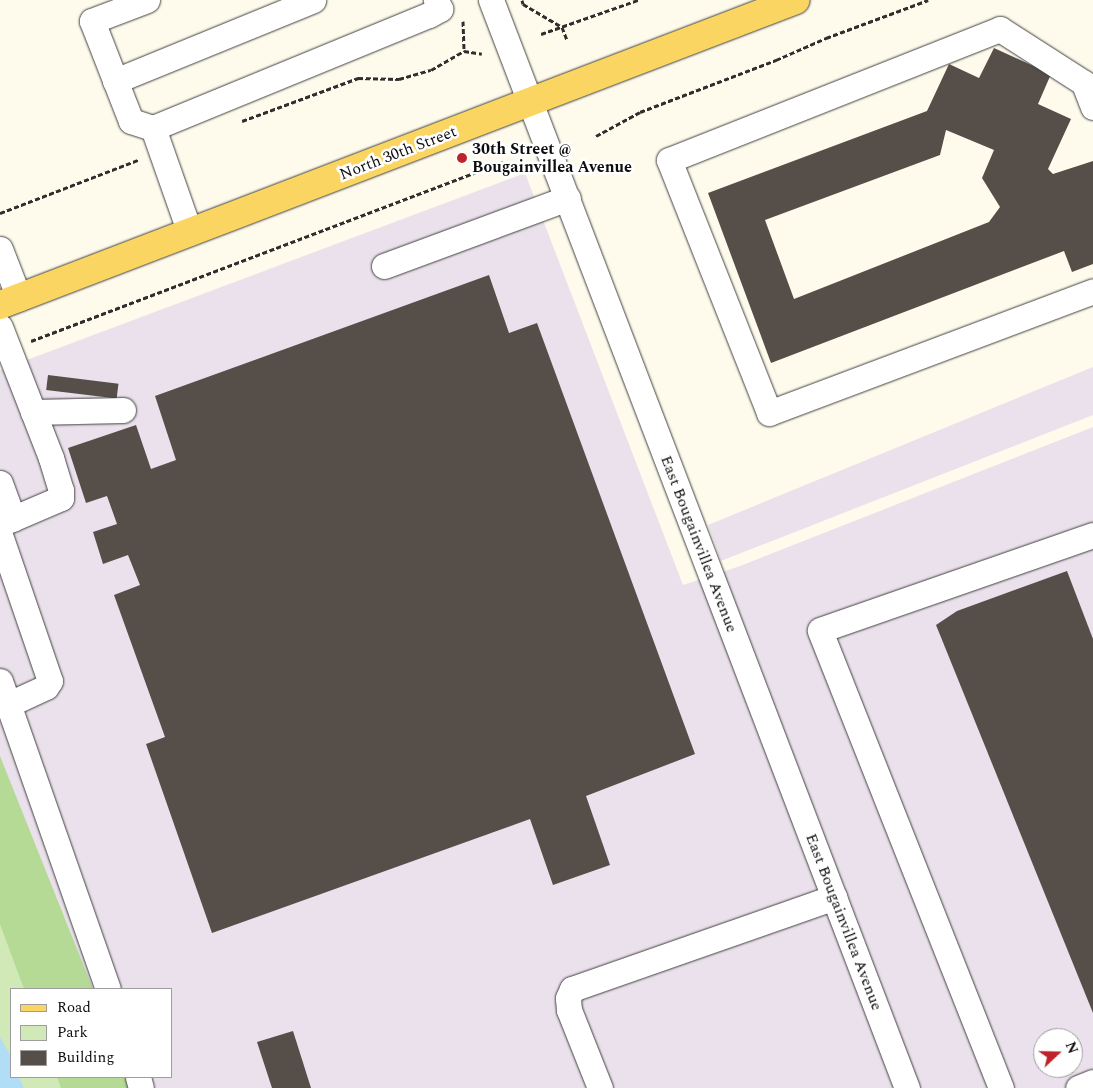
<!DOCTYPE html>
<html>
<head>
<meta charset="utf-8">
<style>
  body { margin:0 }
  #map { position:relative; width:1093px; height:1088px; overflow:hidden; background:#fffbec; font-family:Spectral,serif }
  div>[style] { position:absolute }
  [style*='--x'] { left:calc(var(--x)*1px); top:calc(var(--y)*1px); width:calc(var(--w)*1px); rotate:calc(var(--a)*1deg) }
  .industrial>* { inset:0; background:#ebe1ec }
  .green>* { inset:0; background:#d1e9b6 }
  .forest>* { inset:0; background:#b4da95 }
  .water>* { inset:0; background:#b1ddf7 }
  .building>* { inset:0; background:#554e49; transform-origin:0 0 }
  .path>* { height:3px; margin-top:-1.5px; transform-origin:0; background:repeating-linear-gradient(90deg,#2f2f2f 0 5px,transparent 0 7.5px) }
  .roads { filter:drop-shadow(0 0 1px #404040) drop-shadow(0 0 1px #404040) }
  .minor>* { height:25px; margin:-12.5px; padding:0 12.5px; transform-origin:12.5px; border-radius:12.5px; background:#fff }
  .major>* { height:28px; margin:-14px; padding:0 14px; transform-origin:14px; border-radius:14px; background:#fad561 }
  .dots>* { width:14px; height:14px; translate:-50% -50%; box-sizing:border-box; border:2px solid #fff; border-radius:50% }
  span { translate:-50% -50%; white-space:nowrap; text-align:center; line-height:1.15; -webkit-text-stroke:5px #fff; paint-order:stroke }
  .poi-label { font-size:16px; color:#0d0d0d; font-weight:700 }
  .left { translate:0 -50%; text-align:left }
  .street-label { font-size:16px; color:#0d0d0d }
  .legend { position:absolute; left:10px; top:988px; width:162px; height:90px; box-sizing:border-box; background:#fff; border:1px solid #9e9e9e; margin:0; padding:6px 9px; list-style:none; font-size:15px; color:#0d0d0d }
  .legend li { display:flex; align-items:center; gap:10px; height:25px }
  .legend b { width:25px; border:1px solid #9e9e9e }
  .north { position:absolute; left:1033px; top:1028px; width:50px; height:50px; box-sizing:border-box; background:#fff; border:1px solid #9e9e9e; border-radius:50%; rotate:69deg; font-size:14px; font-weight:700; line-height:20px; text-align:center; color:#0d0d0d }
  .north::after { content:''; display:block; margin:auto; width:18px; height:22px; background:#be232b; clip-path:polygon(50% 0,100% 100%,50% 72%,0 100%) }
</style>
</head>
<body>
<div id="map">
  <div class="industrial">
    <i style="clip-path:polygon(evenodd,525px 173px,683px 585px,740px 566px,1093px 427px,1093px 1088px,104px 1088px,100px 1077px,171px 1077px,171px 989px,67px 989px,0 813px,0 370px,525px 173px,1043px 1038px,1073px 1038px,1073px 1068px,1043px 1068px,1043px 1038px)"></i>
    <i style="clip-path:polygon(1093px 367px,1093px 415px,721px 561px,708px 525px)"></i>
  </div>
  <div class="green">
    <i style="clip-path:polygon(0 813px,67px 989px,11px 989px,11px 1077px,100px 1077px,104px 1088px,0 1088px)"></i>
  </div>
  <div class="forest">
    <i style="clip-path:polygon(0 756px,93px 989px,24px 989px,0 924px)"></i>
    <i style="clip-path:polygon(57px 1077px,129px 1077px,152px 1088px,61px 1088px)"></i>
  </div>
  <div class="water">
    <i style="clip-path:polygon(0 1037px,11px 1057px,11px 1077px,19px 1077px,24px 1088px,0 1088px)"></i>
  </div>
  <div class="building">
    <i style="clip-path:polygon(evenodd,994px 48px,1051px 74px,1038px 104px,1071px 119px,1048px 169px,1053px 174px,1093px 161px,1093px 264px,1072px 272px,1064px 251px,771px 363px,708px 193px,927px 111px,949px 64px,979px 78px,994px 48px,946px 130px,994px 150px,982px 178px,1000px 207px,989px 222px,794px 299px,765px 220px,940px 155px,946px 130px)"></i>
    <i style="clip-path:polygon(489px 275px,509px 333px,537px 323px,695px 754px,586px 796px,610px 865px,553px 885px,530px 819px,212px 933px,146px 744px,165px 737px,114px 595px,140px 585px,128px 555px,103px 564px,93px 532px,117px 524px,107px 496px,86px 503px,68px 448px,136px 425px,151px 469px,176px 460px,155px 396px)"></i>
    <i style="left:48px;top:375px;width:71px;height:15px;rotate:7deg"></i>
    <i style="clip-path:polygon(1067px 571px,1093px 639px,1093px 1013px,936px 625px,957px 611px)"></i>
    <i style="clip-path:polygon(293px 1031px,311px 1088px,272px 1088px,257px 1042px)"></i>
  </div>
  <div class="path">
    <i style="--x:522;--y:0;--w:4;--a:76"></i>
    <i style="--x:523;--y:4;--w:45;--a:30.5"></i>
    <i style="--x:562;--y:27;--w:14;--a:69"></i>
    <i style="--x:463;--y:21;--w:30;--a:88"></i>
    <i style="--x:541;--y:34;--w:103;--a:-19.3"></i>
    <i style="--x:242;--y:121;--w:124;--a:-20.3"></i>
    <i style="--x:358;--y:78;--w:41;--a:1.4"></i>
    <i style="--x:399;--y:79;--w:33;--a:-16"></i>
    <i style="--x:431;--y:70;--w:38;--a:-30"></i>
    <i style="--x:464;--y:51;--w:18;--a:9"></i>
    <i style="--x:596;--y:136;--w:50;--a:-28.6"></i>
    <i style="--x:640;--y:112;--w:146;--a:-20.9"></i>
    <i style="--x:776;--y:60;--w:55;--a:-23.7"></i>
    <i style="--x:826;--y:38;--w:109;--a:-20.4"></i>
    <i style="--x:0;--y:213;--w:148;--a:-21"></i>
    <i style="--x:31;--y:341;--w:505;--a:-20.77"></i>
  </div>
  <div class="roads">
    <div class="minor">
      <i style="--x:147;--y:0;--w:59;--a:159.1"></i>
      <i style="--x:92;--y:21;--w:107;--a:68.7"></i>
      <i style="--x:131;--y:121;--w:23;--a:18"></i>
      <i style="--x:153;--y:128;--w:298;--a:-22.3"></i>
      <i style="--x:429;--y:15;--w:13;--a:-29"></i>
      <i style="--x:440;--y:9;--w:10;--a:-114"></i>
      <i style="--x:491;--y:0;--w:1165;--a:69.08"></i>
      <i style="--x:115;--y:81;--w:214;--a:-22.2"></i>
      <i style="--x:1093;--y:107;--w:26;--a:-111"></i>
      <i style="--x:1084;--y:83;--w:100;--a:-147.3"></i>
      <i style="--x:1000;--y:29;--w:356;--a:158.4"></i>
      <i style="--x:669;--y:160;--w:272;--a:68.4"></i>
      <i style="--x:769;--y:413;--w:346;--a:-20.6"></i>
      <i style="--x:153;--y:128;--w:111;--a:70.6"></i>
      <i style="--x:0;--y:249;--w:53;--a:68.8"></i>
      <i style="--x:384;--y:266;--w:196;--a:-20.3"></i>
      <i style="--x:0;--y:327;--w:141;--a:68.7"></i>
      <i style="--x:51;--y:458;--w:34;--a:73"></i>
      <i style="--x:61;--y:490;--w:8;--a:90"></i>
      <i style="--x:61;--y:498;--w:66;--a:156.9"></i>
      <i style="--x:33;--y:412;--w:90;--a:-1.3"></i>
      <i style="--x:0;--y:483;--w:38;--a:70"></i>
      <i style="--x:0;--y:535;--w:154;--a:71.1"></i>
      <i style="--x:50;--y:681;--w:7;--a:124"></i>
      <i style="--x:46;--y:687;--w:41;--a:155.3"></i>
      <i style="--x:0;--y:681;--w:326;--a:70.7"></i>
      <i style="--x:138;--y:1077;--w:11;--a:75"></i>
      <i style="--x:600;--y:1088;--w:84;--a:-111.7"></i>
      <i style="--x:569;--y:1010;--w:12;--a:-95"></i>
      <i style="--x:568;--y:998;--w:10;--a:-66"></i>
      <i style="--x:572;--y:989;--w:278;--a:-19.3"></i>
      <i style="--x:1001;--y:1088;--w:492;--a:-111.6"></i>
      <i style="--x:820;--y:630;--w:289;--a:-19.2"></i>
      <i style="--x:1078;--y:1088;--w:16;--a:-22"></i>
    </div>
    <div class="major">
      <i style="--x:0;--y:305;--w:852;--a:-20.97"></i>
    </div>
  </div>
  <div class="dots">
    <i style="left:462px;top:158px;background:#be232b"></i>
  </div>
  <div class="poi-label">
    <span class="left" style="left:472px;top:158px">30th Street @<br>Bougainvillea Avenue</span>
  </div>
  <div class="street-label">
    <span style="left:398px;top:153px;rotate:-21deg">North 30th Street</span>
    <span style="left:699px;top:544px;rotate:69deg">East Bougainvillea Avenue</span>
    <span style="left:844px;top:922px;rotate:69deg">East Bougainvillea Avenue</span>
  </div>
  <ul class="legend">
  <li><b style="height:6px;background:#fad561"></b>Road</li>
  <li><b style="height:14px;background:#d1e9b6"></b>Park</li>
  <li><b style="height:14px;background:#554e49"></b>Building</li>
  </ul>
  <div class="north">N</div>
</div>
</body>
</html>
